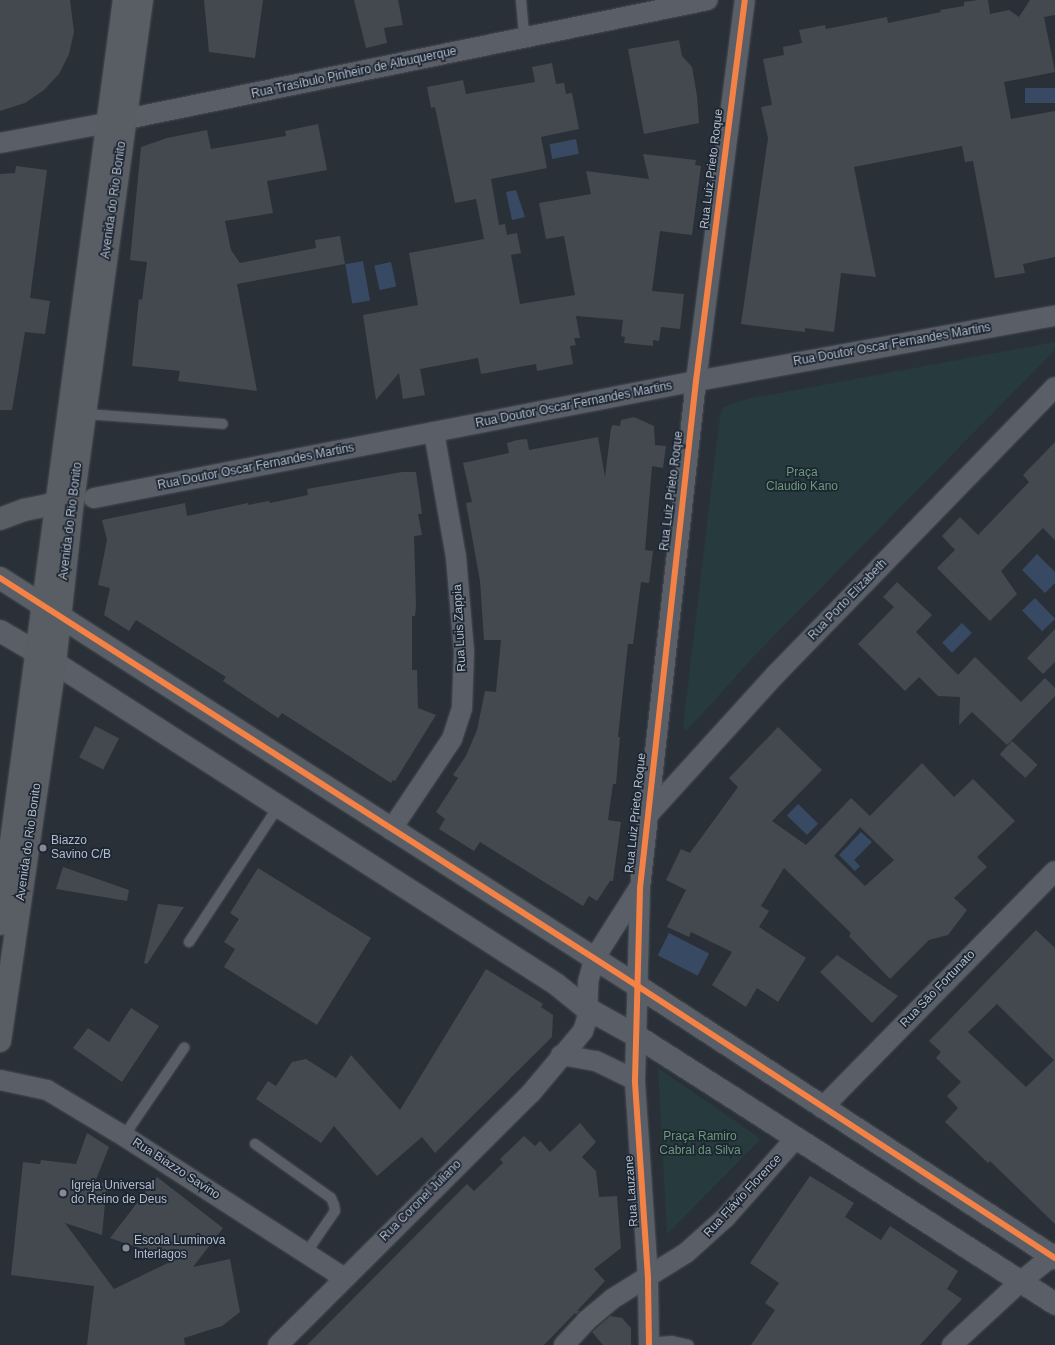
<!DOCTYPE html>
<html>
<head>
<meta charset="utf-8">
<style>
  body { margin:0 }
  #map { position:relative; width:1055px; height:1345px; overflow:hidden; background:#2a3038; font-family:Arial,sans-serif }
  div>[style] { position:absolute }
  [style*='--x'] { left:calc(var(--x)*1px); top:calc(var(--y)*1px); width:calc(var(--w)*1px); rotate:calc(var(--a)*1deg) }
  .green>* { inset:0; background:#273a3e }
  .water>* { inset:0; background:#384963; transform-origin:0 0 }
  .building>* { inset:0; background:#444950; transform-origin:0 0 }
  .roads { filter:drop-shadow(0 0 1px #484c53) drop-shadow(0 0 1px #484c53) }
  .service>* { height:10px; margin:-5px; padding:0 5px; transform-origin:5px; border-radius:5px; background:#5a5e66 }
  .minor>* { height:20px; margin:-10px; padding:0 10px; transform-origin:10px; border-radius:10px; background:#5a5e66 }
  .tertiary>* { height:22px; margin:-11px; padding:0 11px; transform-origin:11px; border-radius:11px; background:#5a5e66 }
  .secondary>* { height:22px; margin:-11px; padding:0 11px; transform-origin:11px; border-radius:11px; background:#595d64 }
  .cycleway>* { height:6px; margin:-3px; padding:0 3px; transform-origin:3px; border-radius:3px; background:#f48246 }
  .dots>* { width:11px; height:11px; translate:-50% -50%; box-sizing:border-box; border:2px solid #1d2633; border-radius:50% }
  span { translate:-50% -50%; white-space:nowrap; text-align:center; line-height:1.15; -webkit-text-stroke:3.5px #1d2633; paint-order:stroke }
  .street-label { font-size:12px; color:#b4bcc9 }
  .park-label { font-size:12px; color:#6b9a76 }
  .poi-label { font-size:12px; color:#b4bcc9 }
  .left { translate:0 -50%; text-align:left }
</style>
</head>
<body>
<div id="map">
  <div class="green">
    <i style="clip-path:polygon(1055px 342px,1055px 349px,1050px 355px,758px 652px,691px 726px,686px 730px,683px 727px,720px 415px,724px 407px,747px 399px)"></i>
    <i style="clip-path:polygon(658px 1068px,757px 1136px,760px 1140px,667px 1234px)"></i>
  </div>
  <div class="water">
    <i style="left:1055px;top:88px;width:15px;height:30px;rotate:90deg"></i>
    <i style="left:576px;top:139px;width:15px;height:27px;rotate:79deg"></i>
    <i style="clip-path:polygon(516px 190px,525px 217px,512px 220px,506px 192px)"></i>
    <i style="left:363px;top:261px;width:40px;height:18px;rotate:80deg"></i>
    <i style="left:391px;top:262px;width:25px;height:17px;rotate:78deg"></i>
    <i style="clip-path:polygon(1037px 554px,1055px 572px,1055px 583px,1045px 593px,1022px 570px)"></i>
    <i style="left:1035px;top:598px;width:29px;height:18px;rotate:46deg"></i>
    <i style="left:962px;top:623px;width:14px;height:28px;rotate:45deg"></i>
    <i style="left:798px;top:804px;width:28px;height:16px;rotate:44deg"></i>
    <i style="clip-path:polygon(861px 832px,872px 842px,854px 860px,860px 866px,855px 871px,839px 855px)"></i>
    <i style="left:669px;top:933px;width:45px;height:25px;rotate:27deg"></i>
  </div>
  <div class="building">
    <i style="clip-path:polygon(0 0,70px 0,74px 32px,69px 54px,59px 74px,44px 90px,25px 103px,0 111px)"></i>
    <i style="clip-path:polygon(204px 0,263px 0,255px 58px,209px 52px)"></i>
    <i style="clip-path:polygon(354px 0,398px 0,403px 25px,384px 28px,387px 43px,366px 48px)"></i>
    <i style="clip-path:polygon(978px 0,988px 0,990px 14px,1009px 10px,1019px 17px,1030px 0,1055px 0,1055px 15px,1044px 17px,1055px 72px,1004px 82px,1011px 119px,1055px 111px,1055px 257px,1023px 264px,1025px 273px,995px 278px,973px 161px,965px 162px,962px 146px,854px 167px,876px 277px,841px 273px,834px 332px,805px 328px,805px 332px,741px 324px,768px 138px,761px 107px,772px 105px,763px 59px,784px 55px,783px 47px,802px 43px,799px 30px,825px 25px,826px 29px,887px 17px,888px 23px,941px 12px,940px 10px,964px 6px,964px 2px)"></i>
    <i style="clip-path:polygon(679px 40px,682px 56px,692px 67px,697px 96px,699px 123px,644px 134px,628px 49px)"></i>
    <i style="clip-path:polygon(552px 63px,556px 84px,564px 83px,566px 94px,572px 93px,579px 129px,541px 137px,547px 168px,491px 179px,499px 225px,505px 224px,507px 235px,517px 233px,521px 253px,511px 255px,520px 304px,575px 295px,564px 236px,546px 239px,539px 203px,591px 194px,586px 171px,649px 179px,643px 154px,696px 160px,695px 165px,701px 166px,692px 235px,660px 231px,652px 291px,684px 294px,680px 329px,661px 327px,659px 341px,653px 340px,653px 346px,624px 343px,625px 337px,621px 336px,623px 320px,576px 316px,580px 338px,574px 338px,576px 345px,570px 346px,573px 364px,537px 371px,536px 364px,481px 374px,478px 358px,420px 369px,425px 395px,403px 399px,399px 373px,376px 400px,363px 315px,418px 305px,409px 253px,484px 239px,476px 199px,455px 203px,435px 107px,431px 108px,427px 87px,463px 80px,466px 94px,535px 82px,532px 67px)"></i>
    <i style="clip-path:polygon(318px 124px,327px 170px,267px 181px,273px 213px,225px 221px,231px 250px,240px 263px,316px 248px,315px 240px,340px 236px,345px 264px,237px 284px,257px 391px,178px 381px,180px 371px,132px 366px,139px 299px,142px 300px,147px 262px,130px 260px,141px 147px,167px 138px,207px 130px,211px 149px,286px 136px,285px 131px)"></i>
    <i style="clip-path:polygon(16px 166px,47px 170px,30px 298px,50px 301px,45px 334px,25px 332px,12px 410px,0 410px,0 174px,15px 173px)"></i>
    <i style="clip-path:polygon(634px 417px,654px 426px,655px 445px,666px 446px,663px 468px,652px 466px,645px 550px,653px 551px,649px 583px,641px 582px,633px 644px,628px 644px,618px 737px,620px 737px,616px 784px,613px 784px,608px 820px,621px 822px,613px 881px,610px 881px,597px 901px,589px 896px,583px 906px,480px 842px,474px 851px,439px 829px,445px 819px,436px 812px,458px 778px,453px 775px,466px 756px,477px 730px,485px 691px,496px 692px,501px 640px,484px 640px,480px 581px,466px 503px,472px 502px,463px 463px,509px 453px,507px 443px,517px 440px,527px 439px,529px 450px,598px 437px,605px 477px,611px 428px,613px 425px,620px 426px,621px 420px)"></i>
    <i style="clip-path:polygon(1055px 442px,1055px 540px,1043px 528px,1001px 571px,1017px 594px,990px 621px,937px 568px,955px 550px,942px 536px,960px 517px,978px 535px,1029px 482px,1023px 475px)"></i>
    <i style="clip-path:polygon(402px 472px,416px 472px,422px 514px,418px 514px,422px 535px,414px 536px,416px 606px,415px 616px,412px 616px,412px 670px,417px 670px,418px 708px,436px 715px,395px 781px,393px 780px,391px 783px,282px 713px,278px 718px,223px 681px,226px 677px,136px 620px,129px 631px,104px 615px,110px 588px,98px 585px,107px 540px,102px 520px,185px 503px,187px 516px,248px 503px,248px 505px,269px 501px,270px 503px,308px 495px,307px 489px)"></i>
    <i style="clip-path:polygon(897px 582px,932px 615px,916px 632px,958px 675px,975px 657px,1021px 702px,1045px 678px,1055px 688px,1055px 696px,1007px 745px,972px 712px,959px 725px,960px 697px,938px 696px,919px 677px,905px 691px,858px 644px,894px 607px,883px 597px)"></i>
    <i style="clip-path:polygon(1055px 629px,1055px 662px,1043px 674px,1027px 658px)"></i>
    <i style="left:95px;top:726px;width:27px;height:35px;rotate:27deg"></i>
    <i style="clip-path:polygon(evenodd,778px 727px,822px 770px,772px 821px,806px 845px,851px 798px,870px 816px,866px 820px,922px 763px,954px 797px,973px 779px,1015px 821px,977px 857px,987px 867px,954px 898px,967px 910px,948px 935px,929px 940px,890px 979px,849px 936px,851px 933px,784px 868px,761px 906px,769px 911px,759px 927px,806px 958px,778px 1002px,757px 988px,746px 1007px,712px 985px,732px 952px,691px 932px,689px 937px,667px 927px,686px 890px,666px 880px,681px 849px,690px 853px,738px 787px,729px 778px,778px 727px,860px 827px,894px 860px,865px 886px,834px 856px,860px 827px)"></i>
    <i style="left:1012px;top:741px;width:35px;height:18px;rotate:43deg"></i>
    <i style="clip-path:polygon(63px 867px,129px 890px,127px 901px,56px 889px)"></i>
    <i style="clip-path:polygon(258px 868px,371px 938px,317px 1025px,224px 967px,235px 949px,224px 942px,239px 919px,230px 913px)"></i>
    <i style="clip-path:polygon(158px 904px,184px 907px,147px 964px,144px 963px)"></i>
    <i style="clip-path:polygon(evenodd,1036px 930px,1055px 948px,1055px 1224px,990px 1161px,988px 1163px,945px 1122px,958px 1108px,947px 1096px,961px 1082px,936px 1058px,941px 1052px,929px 1041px,1036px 930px,997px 1004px,1054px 1060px,1026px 1087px,968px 1032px,997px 1004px)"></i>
    <i style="clip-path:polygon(837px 955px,898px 996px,872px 1023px,820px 972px)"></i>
    <i style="clip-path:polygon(486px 969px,543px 1004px,541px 1007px,553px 1015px,552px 1037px,435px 1153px,422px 1137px,377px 1176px,334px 1126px,321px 1143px,256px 1099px,268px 1081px,276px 1086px,292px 1062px,306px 1059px,336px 1078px,351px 1055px,400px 1110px)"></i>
    <i style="clip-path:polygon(131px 1008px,159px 1026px,122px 1082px,73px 1048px,88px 1028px,109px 1042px)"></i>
    <i style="clip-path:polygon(580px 1123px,596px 1142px,582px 1157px,596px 1171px,599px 1197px,617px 1196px,621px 1248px,594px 1269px,605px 1281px,577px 1311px,580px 1311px,576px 1314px,575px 1313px,544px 1345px,307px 1345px,467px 1184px,474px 1191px,503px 1163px,500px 1159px,524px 1136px,535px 1146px,540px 1141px,550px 1152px)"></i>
    <i style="clip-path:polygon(87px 1133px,109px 1147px,95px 1182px,107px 1183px,102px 1235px,65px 1223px,114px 1289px,174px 1260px,110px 1238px,157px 1177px,223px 1228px,193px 1267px,230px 1259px,240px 1312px,222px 1326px,184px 1338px,185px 1345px,87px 1345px,94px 1286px,11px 1275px,23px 1162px,40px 1164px,41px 1160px,76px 1164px)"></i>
    <i style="clip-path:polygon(810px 1176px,854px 1203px,845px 1217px,881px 1240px,890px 1226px,958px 1271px,947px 1289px,962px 1299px,920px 1345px,751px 1345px,775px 1310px,765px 1303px,779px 1283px,750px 1263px)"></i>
    <i style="clip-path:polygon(610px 1316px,622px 1318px,631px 1328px,631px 1345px,603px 1345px,592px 1332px)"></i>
  </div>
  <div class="roads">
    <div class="service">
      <i style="--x:521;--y:0;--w:38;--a:85"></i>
      <i style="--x:85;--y:414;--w:138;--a:4.1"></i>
      <i style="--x:189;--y:942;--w:162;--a:-56.6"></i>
      <i style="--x:124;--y:1136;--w:107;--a:-55.7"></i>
      <i style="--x:255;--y:1144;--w:93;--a:35.4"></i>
      <i style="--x:331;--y:1198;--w:8;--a:67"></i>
      <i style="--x:334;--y:1205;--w:6;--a:81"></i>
      <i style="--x:335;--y:1211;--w:51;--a:124.6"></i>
      <i style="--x:649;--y:1343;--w:23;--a:-5"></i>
      <i style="--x:672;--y:1341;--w:17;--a:13"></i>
    </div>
    <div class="minor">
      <i style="--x:0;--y:143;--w:109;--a:-10.6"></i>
      <i style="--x:107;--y:123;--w:613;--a:-11.57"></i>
      <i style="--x:94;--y:498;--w:613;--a:-11"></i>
      <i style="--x:696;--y:381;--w:365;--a:-10.3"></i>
      <i style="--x:646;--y:817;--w:193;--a:-47.7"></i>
      <i style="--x:776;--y:674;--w:400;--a:-45.8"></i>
      <i style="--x:391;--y:830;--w:110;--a:-56.2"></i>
      <i style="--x:452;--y:739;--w:33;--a:-72"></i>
      <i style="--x:462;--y:708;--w:56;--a:-88"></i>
      <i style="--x:464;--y:652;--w:95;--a:-94.8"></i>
      <i style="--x:456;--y:557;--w:127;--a:-100"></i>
      <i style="--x:561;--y:1055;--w:36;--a:10"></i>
      <i style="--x:596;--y:1061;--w:43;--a:26"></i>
      <i style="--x:0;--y:1080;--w:48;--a:12"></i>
      <i style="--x:47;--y:1090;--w:90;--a:30.9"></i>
      <i style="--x:124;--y:1136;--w:262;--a:32.8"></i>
      <i style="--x:822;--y:1108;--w:332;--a:-45.5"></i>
      <i style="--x:278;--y:1345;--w:357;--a:-44.9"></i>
      <i style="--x:531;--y:1093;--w:81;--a:-50"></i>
      <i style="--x:583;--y:1031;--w:13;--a:-72"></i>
      <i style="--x:587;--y:1019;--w:37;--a:-88"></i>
      <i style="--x:588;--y:982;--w:24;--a:-75"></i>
      <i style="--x:594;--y:959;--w:84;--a:-57.6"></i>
      <i style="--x:564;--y:1345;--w:33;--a:-47"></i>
      <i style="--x:586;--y:1321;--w:34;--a:-40"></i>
      <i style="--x:612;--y:1299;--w:87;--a:-31.9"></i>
      <i style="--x:686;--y:1253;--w:54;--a:-42"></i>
      <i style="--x:726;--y:1217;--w:106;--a:-48.5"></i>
      <i style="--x:649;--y:1345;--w:67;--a:-90.9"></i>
      <i style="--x:648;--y:1278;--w:198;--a:-93.8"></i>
      <i style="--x:635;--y:1080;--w:192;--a:-88.5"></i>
      <i style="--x:640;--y:888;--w:510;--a:-83.7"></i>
      <i style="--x:696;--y:381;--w:384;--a:-82.7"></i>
      <i style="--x:952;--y:1345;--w:93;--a:-42.8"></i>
      <i style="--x:1020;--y:1282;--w:45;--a:-38.7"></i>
    </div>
    <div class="tertiary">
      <i style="--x:0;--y:578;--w:755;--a:32.62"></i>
      <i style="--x:636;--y:985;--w:500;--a:33.09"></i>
      <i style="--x:0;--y:631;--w:64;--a:30.2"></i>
      <i style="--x:55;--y:663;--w:595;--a:32.65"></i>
      <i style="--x:556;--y:984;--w:38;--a:39"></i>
      <i style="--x:586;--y:1008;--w:56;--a:28.9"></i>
      <i style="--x:635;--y:1035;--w:499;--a:32.6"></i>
    </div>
    <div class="secondary">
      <i style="--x:0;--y:519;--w:26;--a:-21"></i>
      <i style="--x:24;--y:510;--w:33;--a:-12"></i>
      <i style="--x:0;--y:924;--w:932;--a:-82.36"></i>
      <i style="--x:0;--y:1041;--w:382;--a:-81.7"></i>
      <i style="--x:55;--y:663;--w:163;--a:-83.7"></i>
      <i style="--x:73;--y:501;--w:506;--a:-82.16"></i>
    </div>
  </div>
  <div class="cycleway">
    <i style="--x:0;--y:578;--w:755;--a:32.62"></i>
    <i style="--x:636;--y:985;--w:500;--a:33.09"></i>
    <i style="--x:649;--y:1345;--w:67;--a:-90.9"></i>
    <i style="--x:648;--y:1278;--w:198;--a:-93.8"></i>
    <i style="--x:635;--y:1080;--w:192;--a:-88.5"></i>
    <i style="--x:640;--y:888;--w:510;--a:-83.7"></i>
    <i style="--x:696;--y:381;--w:384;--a:-82.7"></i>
  </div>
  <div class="dots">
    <i style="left:43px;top:848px;background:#848b96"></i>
    <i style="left:63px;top:1193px;background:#848b96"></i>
    <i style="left:126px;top:1248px;background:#848b96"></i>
  </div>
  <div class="street-label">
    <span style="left:354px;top:73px;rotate:-12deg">Rua Trasíbulo Pinheiro de Albuquerque</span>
    <span style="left:712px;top:169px;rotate:-83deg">Rua Luiz Prieto Roque</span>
    <span style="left:114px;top:200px;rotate:-82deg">Avenida do Rio Bonito</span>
    <span style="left:892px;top:345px;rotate:-10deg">Rua Doutor Oscar Fernandes Martins</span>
    <span style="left:574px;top:405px;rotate:-11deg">Rua Doutor Oscar Fernandes Martins</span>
    <span style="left:256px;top:467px;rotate:-11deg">Rua Doutor Oscar Fernandes Martins</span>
    <span style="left:672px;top:491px;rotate:-83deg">Rua Luiz Prieto Roque</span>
    <span style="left:71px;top:521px;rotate:-83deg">Avenida do Rio Bonito</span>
    <span style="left:848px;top:600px;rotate:-46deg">Rua Porto Elizabeth</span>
    <span style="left:460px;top:628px;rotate:-93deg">Rua Luis Zappia</span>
    <span style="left:636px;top:813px;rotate:-84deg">Rua Luiz Prieto Roque</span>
    <span style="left:29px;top:842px;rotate:-82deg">Avenida do Rio Bonito</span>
    <span style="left:938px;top:989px;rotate:-46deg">Rua São Fortunato</span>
    <span style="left:176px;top:1169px;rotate:33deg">Rua Biazzo Savino</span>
    <span style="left:632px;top:1191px;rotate:-94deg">Rua Lauzane</span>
    <span style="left:743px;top:1196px;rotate:-47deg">Rua Flávio Florence</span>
    <span style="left:421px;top:1201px;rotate:-45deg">Rua Coronel Juliano</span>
  </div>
  <div class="park-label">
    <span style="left:802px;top:480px">Praça<br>Claudio Kano</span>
    <span style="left:700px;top:1144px">Praça Ramiro<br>Cabral da Silva</span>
  </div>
  <div class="poi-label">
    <span class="left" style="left:51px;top:848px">Biazzo<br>Savino C/B</span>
    <span class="left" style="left:71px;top:1193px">Igreja Universal<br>do Reino de Deus</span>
    <span class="left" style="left:134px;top:1248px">Escola Luminova<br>Interlagos</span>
  </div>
</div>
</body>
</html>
